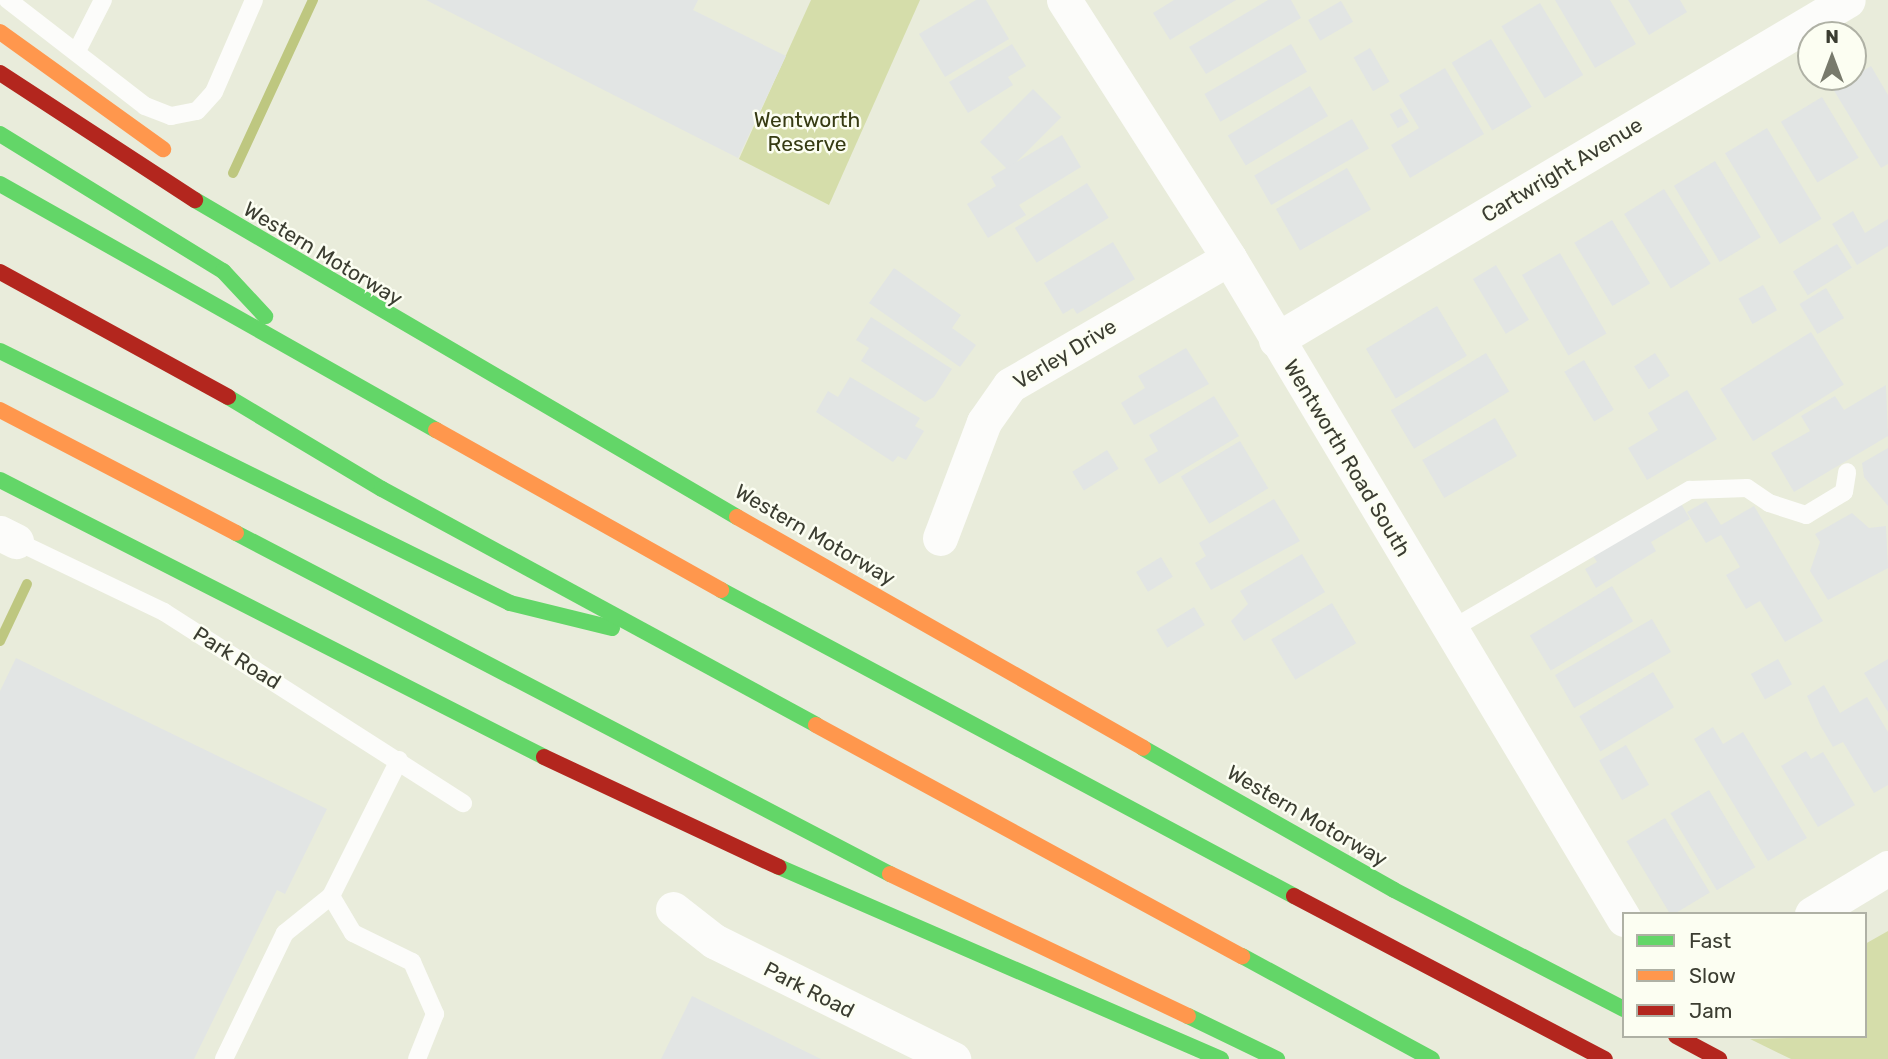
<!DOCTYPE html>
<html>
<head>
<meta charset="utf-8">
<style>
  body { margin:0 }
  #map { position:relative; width:1888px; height:1059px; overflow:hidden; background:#e9ecdb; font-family:Rubik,sans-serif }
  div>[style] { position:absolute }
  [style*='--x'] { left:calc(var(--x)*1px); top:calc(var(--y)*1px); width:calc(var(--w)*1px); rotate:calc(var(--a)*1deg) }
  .green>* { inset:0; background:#d5ddaa }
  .stream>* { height:10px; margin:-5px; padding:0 5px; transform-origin:5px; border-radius:5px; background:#bec780 }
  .building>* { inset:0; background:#e2e5e4; transform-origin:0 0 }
  .lane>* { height:18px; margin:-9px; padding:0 9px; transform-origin:9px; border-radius:9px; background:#fcfcfa }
  .street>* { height:35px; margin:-17.5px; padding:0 17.5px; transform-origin:17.5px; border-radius:17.5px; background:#fcfcfa }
  .fast>* { height:16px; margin:-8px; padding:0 8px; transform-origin:8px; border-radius:8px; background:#63d668 }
  .slow>* { height:16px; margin:-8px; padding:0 8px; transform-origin:8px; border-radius:8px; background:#ff974d }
  .jam>* { height:16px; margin:-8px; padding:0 8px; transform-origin:8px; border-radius:8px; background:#b3261e }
  span { translate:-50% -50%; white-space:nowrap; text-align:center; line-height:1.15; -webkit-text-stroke:5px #fcfef2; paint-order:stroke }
  .park-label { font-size:21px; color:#363b13 }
  .street-label { font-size:21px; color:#3b3d31 }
  .legend { position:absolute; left:1622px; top:912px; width:245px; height:126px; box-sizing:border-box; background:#fcfef2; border:2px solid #afb1a5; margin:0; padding:9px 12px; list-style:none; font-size:21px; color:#3b3d31 }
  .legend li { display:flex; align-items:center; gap:14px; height:35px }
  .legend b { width:35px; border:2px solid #afb1a5 }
  .north { position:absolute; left:1797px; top:21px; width:70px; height:70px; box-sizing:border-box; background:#fcfef2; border:2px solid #afb1a5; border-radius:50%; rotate:0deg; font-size:19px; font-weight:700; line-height:28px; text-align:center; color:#3b3d31 }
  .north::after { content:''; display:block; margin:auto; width:24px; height:32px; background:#787a6c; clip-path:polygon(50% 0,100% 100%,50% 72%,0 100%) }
</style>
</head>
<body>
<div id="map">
  <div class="green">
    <i style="clip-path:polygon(811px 0,920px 0,829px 205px,739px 159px)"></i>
    <i style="clip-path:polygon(1888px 931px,1888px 1059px,1791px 1059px,1750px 1039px,1865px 1036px,1865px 944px)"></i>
  </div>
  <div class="stream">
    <i style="--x:233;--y:173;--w:191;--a:-65.2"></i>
    <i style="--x:0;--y:641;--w:63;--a:-64.7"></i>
  </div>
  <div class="building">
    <i style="clip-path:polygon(426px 0,698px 0,693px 10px,786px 56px,738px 158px)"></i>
    <i style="clip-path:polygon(976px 0,986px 0,1009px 39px,945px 77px,919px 34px)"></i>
    <i style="clip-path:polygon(1174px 0,1236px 0,1170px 40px,1153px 13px)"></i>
    <i style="clip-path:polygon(1268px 0,1291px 0,1301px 18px,1206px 74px,1189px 47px)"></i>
    <i style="clip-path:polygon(1555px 0,1610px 0,1636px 44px,1595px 68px)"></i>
    <i style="clip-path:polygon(1628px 0,1680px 0,1687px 12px,1649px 35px)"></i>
    <i style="left:1341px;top:1px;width:24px;height:38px;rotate:60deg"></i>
    <i style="left:1540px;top:3px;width:84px;height:45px;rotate:59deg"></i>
    <i style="left:1491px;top:39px;width:79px;height:46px;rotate:59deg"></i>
    <i style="clip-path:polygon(1012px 44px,1026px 66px,1008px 77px,1013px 85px,968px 113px,949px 82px)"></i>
    <i style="left:1291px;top:44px;width:32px;height:100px;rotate:60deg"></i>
    <i style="left:1370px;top:48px;width:39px;height:19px;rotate:60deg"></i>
    <i style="clip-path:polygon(1871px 66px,1888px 95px,1888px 164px,1881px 168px,1833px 89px)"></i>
    <i style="clip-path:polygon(1445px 68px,1484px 134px,1410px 178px,1391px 145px,1419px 128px,1399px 95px)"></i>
    <i style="left:1310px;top:86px;width:35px;height:96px;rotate:59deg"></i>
    <i style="left:1033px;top:89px;width:40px;height:75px;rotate:45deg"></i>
    <i style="left:1822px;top:97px;width:71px;height:48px;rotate:59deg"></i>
    <i style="left:1401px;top:108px;width:16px;height:13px;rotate:60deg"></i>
    <i style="left:1352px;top:119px;width:34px;height:113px;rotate:60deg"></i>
    <i style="left:1767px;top:128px;width:106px;height:49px;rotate:59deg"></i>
    <i style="clip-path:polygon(1062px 135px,1081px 167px,1019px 205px,1026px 215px,988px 238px,967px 204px,996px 186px,991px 177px)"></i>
    <i style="left:1715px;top:161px;width:89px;height:48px;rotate:59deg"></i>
    <i style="left:1347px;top:168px;width:48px;height:82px;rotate:60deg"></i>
    <i style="left:1087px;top:183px;width:41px;height:85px;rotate:58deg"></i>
    <i style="left:1664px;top:189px;width:88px;height:47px;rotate:58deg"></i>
    <i style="clip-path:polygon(1853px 211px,1865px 233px,1888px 219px,1888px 246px,1857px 265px,1832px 224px)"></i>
    <i style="left:1612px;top:220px;width:74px;height:44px;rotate:59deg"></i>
    <i style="clip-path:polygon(1113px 242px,1135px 279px,1077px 314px,1073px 308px,1063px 314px,1044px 283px)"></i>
    <i style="left:1837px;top:244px;width:28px;height:52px;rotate:58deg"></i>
    <i style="left:1560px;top:253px;width:93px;height:44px;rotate:60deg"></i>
    <i style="left:1496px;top:265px;width:64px;height:27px;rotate:59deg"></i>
    <i style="clip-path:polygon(894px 268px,961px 315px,952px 328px,976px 345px,960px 367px,869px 303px)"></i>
    <i style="left:1763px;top:285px;width:29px;height:28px;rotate:61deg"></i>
    <i style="left:1826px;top:288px;width:35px;height:31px;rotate:59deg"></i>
    <i style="left:1437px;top:306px;width:58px;height:83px;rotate:59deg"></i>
    <i style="clip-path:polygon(871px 317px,952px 369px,934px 397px,925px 402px,861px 361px,869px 348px,856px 340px)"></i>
    <i style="left:1811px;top:332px;width:62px;height:107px;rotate:58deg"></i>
    <i style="clip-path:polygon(1186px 348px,1209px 384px,1134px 425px,1121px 403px,1145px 388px,1138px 376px)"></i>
    <i style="left:1486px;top:353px;width:45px;height:111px;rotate:59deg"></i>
    <i style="left:1655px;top:353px;width:27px;height:25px;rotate:57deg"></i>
    <i style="left:1584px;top:360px;width:58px;height:23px;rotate:59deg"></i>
    <i style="clip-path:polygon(850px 377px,920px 418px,915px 426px,924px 431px,906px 460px,898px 456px,893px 462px,816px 412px,828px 391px,838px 397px)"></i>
    <i style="clip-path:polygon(1886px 385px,1888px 436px,1794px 492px,1771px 453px,1810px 431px,1801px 416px,1835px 396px,1844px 410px)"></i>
    <i style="clip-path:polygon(1687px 390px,1717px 439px,1647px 480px,1628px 448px,1658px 430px,1648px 413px)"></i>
    <i style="clip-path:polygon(1214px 396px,1239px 436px,1159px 484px,1144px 459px,1158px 451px,1149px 435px)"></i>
    <i style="left:1495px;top:418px;width:44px;height:84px;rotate:60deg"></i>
    <i style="left:1240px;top:441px;width:55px;height:69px;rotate:59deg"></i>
    <i style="clip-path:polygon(1888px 448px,1888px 506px,1864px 477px,1862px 463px)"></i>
    <i style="left:1107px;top:450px;width:22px;height:41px;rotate:58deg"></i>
    <i style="clip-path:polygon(1274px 499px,1300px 541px,1211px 590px,1195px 563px,1206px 556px,1199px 543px)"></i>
    <i style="clip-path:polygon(1706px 501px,1721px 525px,1754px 506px,1823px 621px,1785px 642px,1760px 601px,1746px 609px,1726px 575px,1740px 567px,1721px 535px,1706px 543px,1687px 512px)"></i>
    <i style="clip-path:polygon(1680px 502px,1690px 519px,1651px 542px,1656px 551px,1596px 588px,1585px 569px,1597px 562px,1592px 554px)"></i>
    <i style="clip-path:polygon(1852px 513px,1869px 528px,1886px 526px,1888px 568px,1828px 600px,1810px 571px,1820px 542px,1815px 534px)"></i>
    <i style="clip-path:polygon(1302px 554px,1325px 592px,1244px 641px,1231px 621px,1248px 604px,1240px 591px)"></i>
    <i style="left:1161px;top:557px;width:23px;height:29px;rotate:59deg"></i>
    <i style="left:1612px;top:586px;width:41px;height:96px;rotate:59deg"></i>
    <i style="left:1332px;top:603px;width:47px;height:71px;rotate:59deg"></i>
    <i style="left:1194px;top:607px;width:21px;height:44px;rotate:59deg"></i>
    <i style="left:1652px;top:619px;width:38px;height:112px;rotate:60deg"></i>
    <i style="clip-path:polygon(16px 658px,327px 809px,285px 894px,277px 890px,194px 1059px,0 1059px,0 691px)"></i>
    <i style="left:1778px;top:659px;width:29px;height:31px;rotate:61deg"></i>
    <i style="clip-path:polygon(1888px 659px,1888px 712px,1864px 673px)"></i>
    <i style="left:1653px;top:672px;width:41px;height:86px;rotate:59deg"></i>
    <i style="clip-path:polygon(1824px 685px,1840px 713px,1867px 697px,1888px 732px,1888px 785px,1874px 793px,1843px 742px,1833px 747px,1820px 725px,1807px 696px)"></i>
    <i style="clip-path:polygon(1713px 727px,1723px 744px,1743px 732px,1807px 838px,1768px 861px,1694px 739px)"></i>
    <i style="left:1626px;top:745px;width:46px;height:31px;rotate:60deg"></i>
    <i style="clip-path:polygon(1806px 751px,1811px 759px,1823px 752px,1855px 805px,1818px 827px,1781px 766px)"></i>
    <i style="left:1709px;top:790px;width:90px;height:45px;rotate:59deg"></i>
    <i style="left:1665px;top:818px;width:87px;height:45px;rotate:59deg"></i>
    <i style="clip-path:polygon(692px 996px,821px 1059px,661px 1059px)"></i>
  </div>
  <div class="lane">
    <i style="--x:8;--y:0;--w:173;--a:37.7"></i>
    <i style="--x:145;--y:106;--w:28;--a:21"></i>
    <i style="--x:171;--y:116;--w:26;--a:-11"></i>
    <i style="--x:197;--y:111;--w:25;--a:-48"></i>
    <i style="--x:214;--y:92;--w:100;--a:-66.5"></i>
    <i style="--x:77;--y:51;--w:57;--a:-63"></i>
    <i style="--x:16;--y:541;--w:164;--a:25.6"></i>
    <i style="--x:164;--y:612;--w:355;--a:32.6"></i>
    <i style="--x:1450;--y:630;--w:278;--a:-30.3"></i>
    <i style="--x:1690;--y:490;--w:57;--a:-2"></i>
    <i style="--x:1747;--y:488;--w:27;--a:34"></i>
    <i style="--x:1769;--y:503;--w:39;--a:18"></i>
    <i style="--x:1806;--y:515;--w:44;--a:-31.2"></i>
    <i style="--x:1844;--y:492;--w:20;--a:-81"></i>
    <i style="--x:331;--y:896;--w:43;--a:59.3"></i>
    <i style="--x:353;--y:933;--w:66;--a:26.2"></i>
    <i style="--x:412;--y:962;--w:57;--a:66.1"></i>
    <i style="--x:435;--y:1014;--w:48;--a:111.8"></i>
    <i style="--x:224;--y:1059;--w:140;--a:-64.2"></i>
    <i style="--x:285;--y:933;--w:59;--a:-38.8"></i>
    <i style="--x:331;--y:896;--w:152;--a:-63.4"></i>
  </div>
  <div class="street">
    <i style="--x:1064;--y:0;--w:306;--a:57.4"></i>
    <i style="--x:1229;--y:258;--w:770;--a:59.14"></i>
    <i style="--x:1276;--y:340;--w:665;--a:-30.73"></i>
    <i style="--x:0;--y:533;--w:18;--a:27"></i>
    <i style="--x:940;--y:538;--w:124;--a:-69.2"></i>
    <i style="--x:984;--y:422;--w:45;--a:-54.9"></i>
    <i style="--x:1010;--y:385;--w:253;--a:-30.1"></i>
    <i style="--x:673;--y:909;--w:52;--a:38"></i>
    <i style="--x:714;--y:941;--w:267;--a:26.3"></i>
    <i style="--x:1812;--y:914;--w:89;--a:-31.2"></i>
  </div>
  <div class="fast">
    <i style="--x:0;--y:134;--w:262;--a:31.6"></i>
    <i style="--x:223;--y:271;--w:62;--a:47"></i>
    <i style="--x:0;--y:184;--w:501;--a:29.43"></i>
    <i style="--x:195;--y:200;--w:628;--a:30.32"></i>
    <i style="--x:0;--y:351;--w:569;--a:26.29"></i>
    <i style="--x:510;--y:603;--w:105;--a:13.8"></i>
    <i style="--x:228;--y:397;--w:179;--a:30.9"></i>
    <i style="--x:382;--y:489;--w:494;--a:28.5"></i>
    <i style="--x:0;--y:480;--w:610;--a:26.98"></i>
    <i style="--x:236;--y:533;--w:738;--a:27.54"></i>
    <i style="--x:721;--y:590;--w:650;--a:28.1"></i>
    <i style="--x:1143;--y:748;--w:288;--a:29.5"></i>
    <i style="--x:1394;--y:890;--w:259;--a:27.4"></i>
    <i style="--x:779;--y:867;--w:482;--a:23.5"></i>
    <i style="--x:1242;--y:956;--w:216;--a:28.5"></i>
    <i style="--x:1188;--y:1016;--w:99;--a:25.8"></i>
  </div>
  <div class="slow">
    <i style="--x:0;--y:32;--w:201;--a:35.7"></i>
    <i style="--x:0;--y:410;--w:266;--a:27.5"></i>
    <i style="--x:436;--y:430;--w:327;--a:29.3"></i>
    <i style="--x:737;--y:517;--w:467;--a:29.6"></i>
    <i style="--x:816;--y:725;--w:485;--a:28.5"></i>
    <i style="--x:890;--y:874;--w:330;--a:25.5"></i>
  </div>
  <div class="jam">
    <i style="--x:0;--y:73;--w:233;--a:33.1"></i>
    <i style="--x:0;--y:272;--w:260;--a:28.7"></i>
    <i style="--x:544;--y:757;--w:259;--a:25.1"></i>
    <i style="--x:1294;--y:896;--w:351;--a:27.7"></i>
    <i style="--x:1676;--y:1036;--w:49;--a:28.1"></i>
  </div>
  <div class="park-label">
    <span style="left:807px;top:132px">Wentworth<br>Reserve</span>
  </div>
  <div class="street-label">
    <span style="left:1562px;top:170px;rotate:-31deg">Cartwright Avenue</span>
    <span style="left:323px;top:254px;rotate:31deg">Western Motorway</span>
    <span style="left:1065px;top:354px;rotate:-31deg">Verley Drive</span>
    <span style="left:1347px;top:458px;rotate:59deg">Wentworth Road South</span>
    <span style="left:815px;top:535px;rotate:30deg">Western Motorway</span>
    <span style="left:237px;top:658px;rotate:32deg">Park Road</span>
    <span style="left:1307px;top:816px;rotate:30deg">Western Motorway</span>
    <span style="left:809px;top:990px;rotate:27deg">Park Road</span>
  </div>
  <ul class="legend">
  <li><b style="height:9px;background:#63d668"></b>Fast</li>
  <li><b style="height:9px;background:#ff974d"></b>Slow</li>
  <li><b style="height:9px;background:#b3261e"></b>Jam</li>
  </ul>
  <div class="north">N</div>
</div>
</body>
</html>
